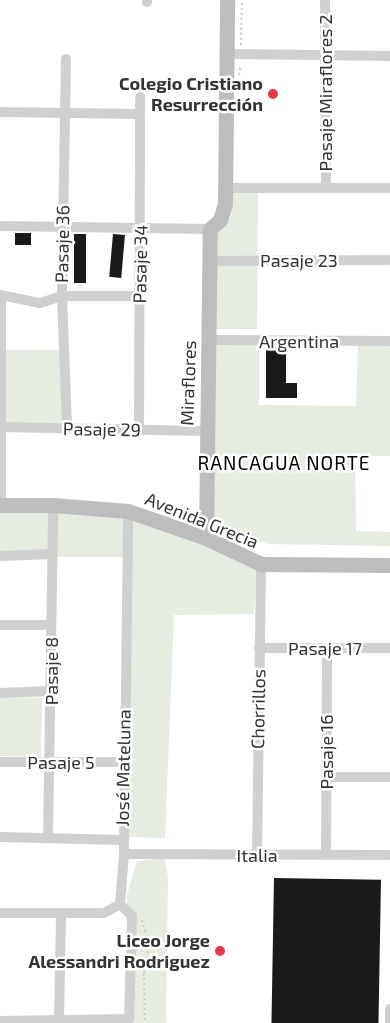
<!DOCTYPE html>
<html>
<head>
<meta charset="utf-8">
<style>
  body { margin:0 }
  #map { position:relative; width:390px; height:1023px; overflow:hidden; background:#fff; font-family:"Exo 2",sans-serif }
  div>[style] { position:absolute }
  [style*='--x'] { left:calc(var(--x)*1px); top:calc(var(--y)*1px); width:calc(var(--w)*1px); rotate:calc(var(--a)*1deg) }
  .green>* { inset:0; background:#e6ecdf; transform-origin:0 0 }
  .building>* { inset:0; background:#1a1a1a; transform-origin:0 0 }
  .path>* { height:2px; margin-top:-1px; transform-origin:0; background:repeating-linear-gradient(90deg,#cdcdcd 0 2.5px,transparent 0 5px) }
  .street>* { height:10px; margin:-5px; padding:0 5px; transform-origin:5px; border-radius:5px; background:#d0d0d0 }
  .secondary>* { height:15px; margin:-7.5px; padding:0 7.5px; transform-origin:7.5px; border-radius:7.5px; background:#bdbdbd }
  .dots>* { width:14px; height:14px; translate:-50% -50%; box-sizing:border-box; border:2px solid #fff; border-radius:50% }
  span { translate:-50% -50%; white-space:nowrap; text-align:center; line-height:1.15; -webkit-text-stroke:5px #fff; paint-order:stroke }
  .poi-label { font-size:18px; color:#333; font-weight:700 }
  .right { translate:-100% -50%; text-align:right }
  .street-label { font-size:18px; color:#333 }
  .neighbourhood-label { font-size:19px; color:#000; letter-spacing:1px }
</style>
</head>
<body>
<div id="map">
  <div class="green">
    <i style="clip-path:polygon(230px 191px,258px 192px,257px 329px,216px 329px,217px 233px,230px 218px)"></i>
    <i style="clip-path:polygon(211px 344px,259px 345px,259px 405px,356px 406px,358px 345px,390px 345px,390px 456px,355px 456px,356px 531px,390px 532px,390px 546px,268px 544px,210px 522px)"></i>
    <i style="left:4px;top:350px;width:62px;height:74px"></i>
    <i style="clip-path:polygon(0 510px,125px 514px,257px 565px,254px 614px,174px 615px,165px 838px,128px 837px,131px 557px,0 557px)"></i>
    <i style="left:0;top:697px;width:42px;height:59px;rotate:1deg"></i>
    <i style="clip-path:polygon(165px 858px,168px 877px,166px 1023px,129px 1023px,127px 895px,137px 861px)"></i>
  </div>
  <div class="building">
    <i style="left:15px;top:233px;width:16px;height:12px"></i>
    <i style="left:74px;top:234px;width:12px;height:49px"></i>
    <i style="left:113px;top:234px;width:12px;height:43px;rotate:5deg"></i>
    <i style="clip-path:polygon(266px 348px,286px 348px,286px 383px,297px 383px,297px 398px,266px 398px)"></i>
    <i style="left:274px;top:878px;width:107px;height:145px;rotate:1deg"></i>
  </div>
  <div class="path">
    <i style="--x:241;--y:45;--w:45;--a:-88.7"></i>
    <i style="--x:239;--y:75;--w:10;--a:-79"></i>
    <i style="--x:142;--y:920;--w:27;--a:75"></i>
    <i style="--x:149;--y:946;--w:27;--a:100"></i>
    <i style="--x:144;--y:973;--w:50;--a:88.9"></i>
  </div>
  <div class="street">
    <i style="--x:325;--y:0;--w:187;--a:89.7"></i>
    <i style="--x:147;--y:2;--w:2;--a:-90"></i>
    <i style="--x:227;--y:54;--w:163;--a:0.7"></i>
    <i style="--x:66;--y:59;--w:237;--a:91"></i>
    <i style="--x:62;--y:296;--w:133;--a:87.8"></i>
    <i style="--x:0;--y:112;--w:140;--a:0.8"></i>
    <i style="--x:226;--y:188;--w:164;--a:0"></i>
    <i style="--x:0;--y:226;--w:210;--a:0.8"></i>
    <i style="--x:209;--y:261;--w:181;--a:-0.3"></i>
    <i style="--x:0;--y:295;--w:41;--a:11.3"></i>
    <i style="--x:40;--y:303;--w:23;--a:-18"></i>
    <i style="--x:62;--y:296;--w:77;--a:0"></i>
    <i style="--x:1;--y:295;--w:210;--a:90"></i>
    <i style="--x:208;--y:340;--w:182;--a:0.3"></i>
    <i style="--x:0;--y:427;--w:205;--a:1.1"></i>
    <i style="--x:139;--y:430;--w:333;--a:-89.8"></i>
    <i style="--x:0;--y:556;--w:52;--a:-2.2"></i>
    <i style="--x:0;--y:625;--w:51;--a:0"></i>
    <i style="--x:259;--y:648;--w:131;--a:0"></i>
    <i style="--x:0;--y:693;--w:52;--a:-2.2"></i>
    <i style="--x:0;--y:762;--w:123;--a:0"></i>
    <i style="--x:326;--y:777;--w:64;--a:0"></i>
    <i style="--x:0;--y:837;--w:122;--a:1.4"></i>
    <i style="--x:48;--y:838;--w:333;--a:-89.1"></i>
    <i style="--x:124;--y:854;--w:266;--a:0.2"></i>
    <i style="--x:257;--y:855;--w:291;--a:-89.2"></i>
    <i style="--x:326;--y:855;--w:207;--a:-89.7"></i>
    <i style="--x:120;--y:904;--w:50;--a:-85.4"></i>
    <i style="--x:124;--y:854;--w:343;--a:-89.3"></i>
    <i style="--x:0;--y:913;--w:104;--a:0"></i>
    <i style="--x:104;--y:913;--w:18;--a:-29"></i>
    <i style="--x:0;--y:1021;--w:129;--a:-0.9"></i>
    <i style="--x:129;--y:1019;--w:103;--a:-88.3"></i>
    <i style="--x:132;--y:916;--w:17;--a:-135"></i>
    <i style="--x:59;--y:1021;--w:108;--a:-88.9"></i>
    <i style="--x:390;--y:1023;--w:14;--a:-90"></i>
  </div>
  <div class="secondary">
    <i style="--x:0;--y:505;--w:53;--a:0"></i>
    <i style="--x:53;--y:505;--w:75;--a:4.6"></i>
    <i style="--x:128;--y:511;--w:83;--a:19.1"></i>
    <i style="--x:206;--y:538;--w:61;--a:25.3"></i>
    <i style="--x:261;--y:564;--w:129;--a:0.4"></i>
    <i style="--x:206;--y:538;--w:309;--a:-89.3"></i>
    <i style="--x:210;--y:229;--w:13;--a:-42"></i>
    <i style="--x:220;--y:220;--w:17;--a:-73"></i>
    <i style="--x:225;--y:204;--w:204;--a:-89.4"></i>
  </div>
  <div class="dots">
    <i style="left:273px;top:94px;background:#e63946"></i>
    <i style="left:220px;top:951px;background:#e63946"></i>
  </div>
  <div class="poi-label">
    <span class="right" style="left:263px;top:94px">Colegio Cristiano<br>Resurrección</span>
    <span class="right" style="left:210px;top:951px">Liceo Jorge<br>Alessandri Rodriguez</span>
  </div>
  <div class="street-label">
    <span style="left:325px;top:93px;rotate:-90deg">Pasaje Miraflores 2</span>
    <span style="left:62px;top:244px;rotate:-89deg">Pasaje 36</span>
    <span style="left:299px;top:260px">Pasaje 23</span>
    <span style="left:140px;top:264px;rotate:-89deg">Pasaje 34</span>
    <span style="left:299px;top:341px">Argentina</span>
    <span style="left:188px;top:383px;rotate:-88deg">Miraflores</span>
    <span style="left:102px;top:429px;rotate:1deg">Pasaje 29</span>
    <span style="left:202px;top:520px;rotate:22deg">Avenida Grecia</span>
    <span style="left:325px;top:648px">Pasaje 17</span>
    <span style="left:51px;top:671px;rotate:-90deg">Pasaje 8</span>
    <span style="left:258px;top:709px;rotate:-89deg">Chorrillos</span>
    <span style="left:326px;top:752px;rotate:-90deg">Pasaje 16</span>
    <span style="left:61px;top:762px">Pasaje 5</span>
    <span style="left:123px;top:768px;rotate:-89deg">José Mateluna</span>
    <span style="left:257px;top:855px">Italia</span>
  </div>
  <div class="neighbourhood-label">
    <span style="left:284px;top:463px">RANCAGUA NORTE</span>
  </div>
</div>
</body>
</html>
